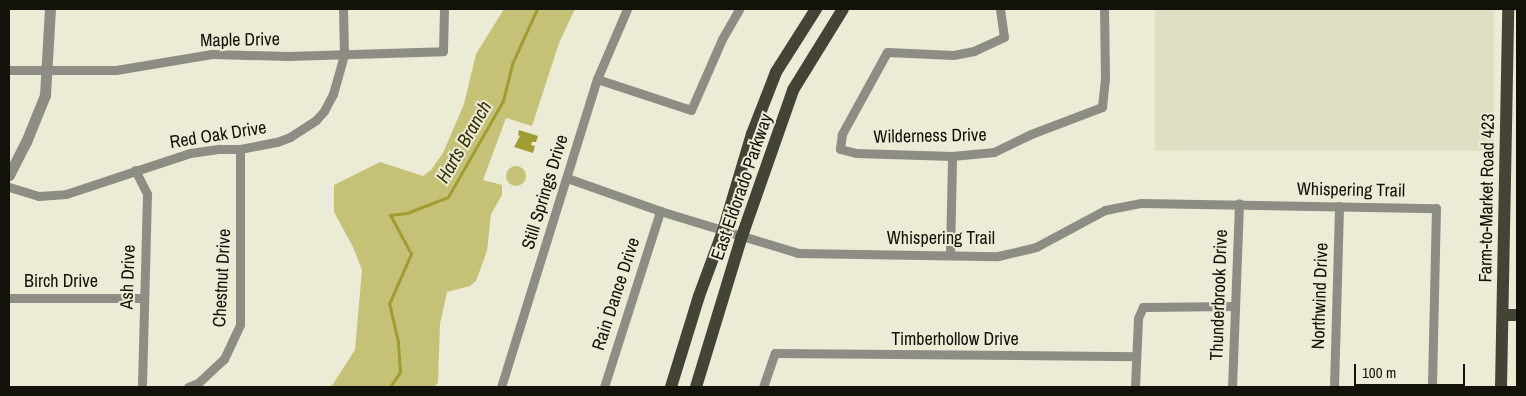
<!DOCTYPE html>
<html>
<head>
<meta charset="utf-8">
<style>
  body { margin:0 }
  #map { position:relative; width:1526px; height:396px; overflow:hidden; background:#ebebd6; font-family:"Archivo Narrow",sans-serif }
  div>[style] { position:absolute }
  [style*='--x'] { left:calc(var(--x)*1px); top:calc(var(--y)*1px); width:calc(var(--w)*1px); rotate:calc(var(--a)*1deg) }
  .built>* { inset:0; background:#dfdfc3; transform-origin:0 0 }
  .green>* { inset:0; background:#c5c278 }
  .round { border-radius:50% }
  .water>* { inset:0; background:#a19c32 }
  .stream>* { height:2.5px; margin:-1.25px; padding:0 1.25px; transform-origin:1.25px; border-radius:1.25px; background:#a19c32 }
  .minor>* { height:9px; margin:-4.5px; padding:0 4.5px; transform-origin:4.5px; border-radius:4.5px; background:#8d8d85 }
  .tertiary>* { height:11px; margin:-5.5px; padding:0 5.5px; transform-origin:5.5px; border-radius:5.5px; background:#8d8d85 }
  .primary>* { height:12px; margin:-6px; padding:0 6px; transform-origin:6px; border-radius:6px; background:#444436 }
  span { translate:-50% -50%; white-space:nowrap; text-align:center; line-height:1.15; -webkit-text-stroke:4px #ebebd6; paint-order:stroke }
  .street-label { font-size:18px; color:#12120b }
  .water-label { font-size:19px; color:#343104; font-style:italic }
  .frame { position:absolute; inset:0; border:10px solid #12120b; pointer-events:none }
  .scale { position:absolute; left:1354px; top:364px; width:111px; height:22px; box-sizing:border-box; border:2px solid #12120b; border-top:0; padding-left:6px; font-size:15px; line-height:18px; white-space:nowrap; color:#12120b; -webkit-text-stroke:4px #ebebd6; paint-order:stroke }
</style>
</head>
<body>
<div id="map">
  <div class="built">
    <i style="left:1155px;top:9px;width:339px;height:142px"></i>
  </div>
  <div class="green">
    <i style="clip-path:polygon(504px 9px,575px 9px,559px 43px,532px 126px,506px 118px,483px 180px,502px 185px,502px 195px,491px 214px,487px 251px,476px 281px,470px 286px,447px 292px,440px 324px,438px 382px,435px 387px,331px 387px,355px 350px,362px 270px,353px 247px,334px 212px,334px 185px,380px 162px,423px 176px,431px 170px,443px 153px,464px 104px,476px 54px)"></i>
    <i class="round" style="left:506px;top:166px;width:20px;height:20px"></i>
  </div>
  <div class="water">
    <i style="clip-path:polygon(519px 130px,538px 136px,536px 142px,532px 142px,531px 145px,535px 146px,533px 153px,514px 147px,520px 136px,518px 135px)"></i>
  </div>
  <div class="stream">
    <i style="--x:390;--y:387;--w:18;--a:-56"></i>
    <i style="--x:400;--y:372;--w:30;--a:-94"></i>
    <i style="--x:398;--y:342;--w:39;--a:-103"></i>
    <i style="--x:389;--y:304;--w:55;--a:-66.3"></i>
    <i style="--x:411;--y:254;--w:44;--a:-118.3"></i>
    <i style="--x:390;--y:215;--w:17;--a:-7"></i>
    <i style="--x:407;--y:213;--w:44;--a:-21.3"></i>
    <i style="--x:448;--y:197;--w:111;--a:-60.2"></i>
    <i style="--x:503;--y:101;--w:38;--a:-76"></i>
    <i style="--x:512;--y:64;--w:60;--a:-65.6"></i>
  </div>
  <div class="minor">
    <i style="--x:1000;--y:9;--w:28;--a:82"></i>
    <i style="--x:1004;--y:37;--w:33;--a:155"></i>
    <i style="--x:974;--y:51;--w:21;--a:169"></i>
    <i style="--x:953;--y:55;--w:66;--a:-177.4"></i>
    <i style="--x:887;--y:52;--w:94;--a:118.8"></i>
    <i style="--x:842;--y:134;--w:15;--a:98"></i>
    <i style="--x:840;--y:149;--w:16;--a:14"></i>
    <i style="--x:856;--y:153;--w:96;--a:1.8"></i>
    <i style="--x:952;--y:156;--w:42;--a:-5.4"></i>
    <i style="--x:994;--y:152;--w:41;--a:-25.9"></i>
    <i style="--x:1031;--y:134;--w:76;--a:-20.8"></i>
    <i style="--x:1102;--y:107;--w:29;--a:-84"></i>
    <i style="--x:1105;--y:78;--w:69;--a:-90.8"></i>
    <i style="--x:9;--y:70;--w:107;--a:0"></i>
    <i style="--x:116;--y:70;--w:97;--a:-9.5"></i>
    <i style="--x:212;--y:54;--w:76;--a:1.5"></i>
    <i style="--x:288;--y:56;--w:155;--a:-1.8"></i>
    <i style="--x:443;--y:51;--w:42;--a:-88.6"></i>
    <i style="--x:597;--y:79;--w:99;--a:18.3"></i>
    <i style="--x:691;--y:110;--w:77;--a:-66.4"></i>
    <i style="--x:722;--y:39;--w:34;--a:-60"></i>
    <i style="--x:135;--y:170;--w:27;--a:63"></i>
    <i style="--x:147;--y:194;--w:193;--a:91.5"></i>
    <i style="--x:567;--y:178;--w:99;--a:19.5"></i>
    <i style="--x:660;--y:211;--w:144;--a:16.9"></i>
    <i style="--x:798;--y:253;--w:200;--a:0.9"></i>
    <i style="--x:998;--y:256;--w:39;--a:-13"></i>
    <i style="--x:1036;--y:247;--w:78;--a:-28.2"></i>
    <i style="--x:1105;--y:210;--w:37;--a:-11"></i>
    <i style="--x:1141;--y:203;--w:295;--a:1"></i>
    <i style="--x:1436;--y:208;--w:179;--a:91.3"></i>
    <i style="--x:9;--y:187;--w:31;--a:17"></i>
    <i style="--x:39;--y:196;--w:27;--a:-4"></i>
    <i style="--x:66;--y:194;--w:131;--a:-18.3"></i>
    <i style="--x:190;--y:153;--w:30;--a:-8"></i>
    <i style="--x:220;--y:149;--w:20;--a:0"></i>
    <i style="--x:240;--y:149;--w:38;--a:-11"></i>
    <i style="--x:277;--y:142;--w:14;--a:-21"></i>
    <i style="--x:290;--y:137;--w:31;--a:-33"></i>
    <i style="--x:316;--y:120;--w:12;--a:-48"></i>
    <i style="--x:324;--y:111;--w:19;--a:-62"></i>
    <i style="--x:333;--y:94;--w:41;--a:-74.2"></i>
    <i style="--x:344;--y:55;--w:46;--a:-91.2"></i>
    <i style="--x:950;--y:255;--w:99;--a:-88.8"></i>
    <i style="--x:9;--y:298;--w:135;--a:0"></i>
    <i style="--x:188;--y:387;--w:11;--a:-22"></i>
    <i style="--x:198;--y:383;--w:35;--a:-43"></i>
    <i style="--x:224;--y:359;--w:38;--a:-65"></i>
    <i style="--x:240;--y:324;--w:175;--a:-90"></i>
    <i style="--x:501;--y:387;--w:323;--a:-72.7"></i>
    <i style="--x:597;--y:79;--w:76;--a:-66.8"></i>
    <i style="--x:604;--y:387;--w:185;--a:-72.3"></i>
    <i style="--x:763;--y:387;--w:36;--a:-71"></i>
    <i style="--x:775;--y:353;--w:361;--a:0.5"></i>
    <i style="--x:1135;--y:387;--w:69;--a:-87.5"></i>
    <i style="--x:1138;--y:318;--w:12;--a:-66"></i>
    <i style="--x:1143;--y:307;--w:92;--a:-0.6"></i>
    <i style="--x:1232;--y:387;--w:184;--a:-87.8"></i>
    <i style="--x:1334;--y:387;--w:181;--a:-88.4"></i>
  </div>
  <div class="tertiary">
    <i style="--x:9;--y:175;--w:37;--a:-63"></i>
    <i style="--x:26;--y:142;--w:51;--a:-68"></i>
    <i style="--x:45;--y:95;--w:86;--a:-86.7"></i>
  </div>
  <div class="primary">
    <i style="--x:1503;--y:315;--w:14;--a:0"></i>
    <i style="--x:671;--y:387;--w:95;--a:-72.9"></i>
    <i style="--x:699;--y:296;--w:69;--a:-69.7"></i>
    <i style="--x:723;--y:231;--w:101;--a:-73.4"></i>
    <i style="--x:752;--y:134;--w:66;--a:-68.8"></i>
    <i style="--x:776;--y:72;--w:75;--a:-57.6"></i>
    <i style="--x:696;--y:387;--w:158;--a:-73.1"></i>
    <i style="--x:742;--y:236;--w:155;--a:-70.7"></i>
    <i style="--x:793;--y:90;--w:95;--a:-58.3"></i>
    <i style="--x:1501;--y:387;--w:378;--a:-88.9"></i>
  </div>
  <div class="street-label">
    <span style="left:240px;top:40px;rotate:-1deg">Maple Drive</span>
    <span style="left:218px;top:135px;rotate:-9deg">Red Oak Drive</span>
    <span style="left:930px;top:136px;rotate:-1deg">Wilderness Drive</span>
    <span style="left:742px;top:187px;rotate:-71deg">East Eldorado Parkway</span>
    <span style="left:1351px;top:190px;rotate:1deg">Whispering Trail</span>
    <span style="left:545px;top:192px;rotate:-73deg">Still Springs Drive</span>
    <span style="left:1487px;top:198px;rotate:-89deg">Farm-to-Market Road 423</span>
    <span style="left:941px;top:238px">Whispering Trail</span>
    <span style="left:128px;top:277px;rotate:-88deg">Ash Drive</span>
    <span style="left:222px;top:278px;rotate:-87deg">Chestnut Drive</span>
    <span style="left:61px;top:281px">Birch Drive</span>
    <span style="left:616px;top:294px;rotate:-72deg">Rain Dance Drive</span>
    <span style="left:1219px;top:295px;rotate:-88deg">Thunderbrook Drive</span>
    <span style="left:1320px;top:296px;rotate:-88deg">Northwind Drive</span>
    <span style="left:955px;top:339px">Timberhollow Drive</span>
  </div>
  <div class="water-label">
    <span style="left:464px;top:142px;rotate:-60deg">Harts Branch</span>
  </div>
  <div class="frame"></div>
  <div class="scale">100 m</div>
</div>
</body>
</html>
